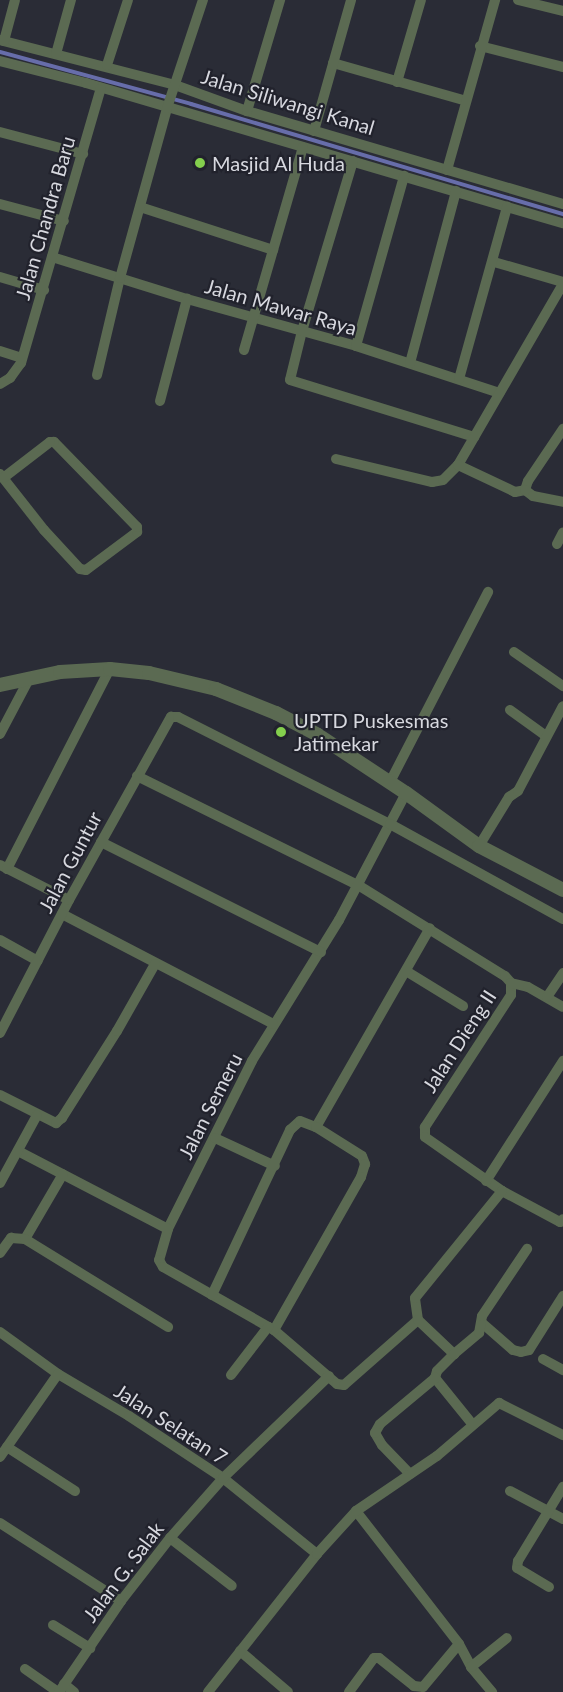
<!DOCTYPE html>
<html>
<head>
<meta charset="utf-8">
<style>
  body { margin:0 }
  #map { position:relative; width:563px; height:1692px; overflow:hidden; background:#2a2c36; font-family:Lato,sans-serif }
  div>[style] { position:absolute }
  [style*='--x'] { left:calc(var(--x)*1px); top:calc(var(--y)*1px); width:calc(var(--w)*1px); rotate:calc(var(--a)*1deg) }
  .stream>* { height:4px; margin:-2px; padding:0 2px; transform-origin:2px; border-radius:2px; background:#676daa }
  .minor>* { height:10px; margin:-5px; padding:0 5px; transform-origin:5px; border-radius:5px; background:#5b6a52 }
  .tertiary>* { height:14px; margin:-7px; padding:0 7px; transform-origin:7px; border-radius:7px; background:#5b6a52 }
  .dots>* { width:16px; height:16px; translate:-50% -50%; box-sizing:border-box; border:3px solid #21222c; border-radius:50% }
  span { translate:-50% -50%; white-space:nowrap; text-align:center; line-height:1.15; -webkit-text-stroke:4.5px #21222c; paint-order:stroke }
  .street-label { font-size:20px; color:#d7d8df }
  .poi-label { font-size:20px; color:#d7d8df }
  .left { translate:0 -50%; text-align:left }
</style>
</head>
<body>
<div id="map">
  <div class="stream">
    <i style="--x:0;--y:52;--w:198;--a:15.2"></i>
    <i style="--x:191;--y:104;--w:388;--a:16.5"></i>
  </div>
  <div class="minor">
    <i style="--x:518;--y:0;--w:46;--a:13.7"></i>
    <i style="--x:0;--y:40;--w:181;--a:14.4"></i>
    <i style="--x:175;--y:85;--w:77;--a:19.9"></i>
    <i style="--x:247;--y:111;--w:329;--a:16.4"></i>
    <i style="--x:4;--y:41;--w:42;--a:-75"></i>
    <i style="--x:480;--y:46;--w:86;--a:14.2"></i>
    <i style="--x:56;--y:54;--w:56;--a:-74.5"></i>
    <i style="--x:0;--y:61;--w:89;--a:14.3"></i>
    <i style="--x:86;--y:83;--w:497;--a:16.4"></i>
    <i style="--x:333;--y:63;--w:138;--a:15.9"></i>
    <i style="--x:107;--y:65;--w:68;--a:-72.1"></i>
    <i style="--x:397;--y:82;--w:85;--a:-73.7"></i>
    <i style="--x:247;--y:111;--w:116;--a:-73.4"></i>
    <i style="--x:314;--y:131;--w:136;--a:-74.2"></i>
    <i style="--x:0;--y:132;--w:86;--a:14.8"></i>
    <i style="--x:353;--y:161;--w:177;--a:106.7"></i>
    <i style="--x:302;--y:331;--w:50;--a:103.8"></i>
    <i style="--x:290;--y:380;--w:193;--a:17.2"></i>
    <i style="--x:447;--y:170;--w:177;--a:-74.2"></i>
    <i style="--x:0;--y:204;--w:66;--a:14.9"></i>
    <i style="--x:140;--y:207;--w:140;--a:17.9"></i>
    <i style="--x:52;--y:257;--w:141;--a:17.3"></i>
    <i style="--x:187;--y:299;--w:175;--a:15.5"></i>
    <i style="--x:356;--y:346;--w:151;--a:18.1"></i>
    <i style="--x:494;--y:262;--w:72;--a:16.2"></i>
    <i style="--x:0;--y:277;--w:46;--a:16.5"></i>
    <i style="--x:356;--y:346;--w:177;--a:-74.2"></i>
    <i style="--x:244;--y:350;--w:211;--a:-73.8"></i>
    <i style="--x:0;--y:351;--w:23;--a:18"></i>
    <i style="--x:410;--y:363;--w:178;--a:-75"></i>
    <i style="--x:97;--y:375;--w:100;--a:-76.7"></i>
    <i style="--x:120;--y:278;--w:176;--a:-74.5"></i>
    <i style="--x:167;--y:108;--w:114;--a:-71.6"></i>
    <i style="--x:459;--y:379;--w:179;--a:-74.4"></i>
    <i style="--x:0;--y:384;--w:12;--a:-31"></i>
    <i style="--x:10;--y:378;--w:19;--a:-54"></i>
    <i style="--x:21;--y:363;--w:286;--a:-73.8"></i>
    <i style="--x:160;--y:401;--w:106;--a:-75.2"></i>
    <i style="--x:336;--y:459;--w:99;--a:13.5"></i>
    <i style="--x:432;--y:482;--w:11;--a:-10"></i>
    <i style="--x:443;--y:480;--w:21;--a:-45"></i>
    <i style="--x:458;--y:465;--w:209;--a:-59.9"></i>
    <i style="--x:458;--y:465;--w:63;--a:25.3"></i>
    <i style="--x:515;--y:492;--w:10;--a:-11"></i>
    <i style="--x:0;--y:474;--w:71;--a:51.8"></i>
    <i style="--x:44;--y:530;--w:53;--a:47.3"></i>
    <i style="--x:80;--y:569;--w:6;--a:9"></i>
    <i style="--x:86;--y:570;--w:64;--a:-36.7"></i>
    <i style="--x:137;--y:532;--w:5;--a:-90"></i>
    <i style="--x:137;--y:527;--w:119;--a:-134.3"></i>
    <i style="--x:54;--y:442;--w:4;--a:180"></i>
    <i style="--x:50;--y:442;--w:59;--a:142.5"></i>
    <i style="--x:525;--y:490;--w:9;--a:-72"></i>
    <i style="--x:528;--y:481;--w:63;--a:-56.1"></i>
    <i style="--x:525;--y:490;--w:10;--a:37"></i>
    <i style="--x:533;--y:496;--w:31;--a:11"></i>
    <i style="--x:557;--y:544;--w:13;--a:-63"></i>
    <i style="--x:514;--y:652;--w:60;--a:34.8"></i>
    <i style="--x:510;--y:710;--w:44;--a:35.8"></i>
    <i style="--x:0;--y:734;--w:64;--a:-62.2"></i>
    <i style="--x:137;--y:776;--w:246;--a:26.3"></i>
    <i style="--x:358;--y:885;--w:173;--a:31.8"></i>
    <i style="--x:505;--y:976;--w:9;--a:49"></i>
    <i style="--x:511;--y:983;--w:12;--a:90"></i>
    <i style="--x:511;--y:995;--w:158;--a:123.1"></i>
    <i style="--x:425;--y:1127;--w:10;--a:90"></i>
    <i style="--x:425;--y:1137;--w:94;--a:35"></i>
    <i style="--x:502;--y:1191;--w:66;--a:28.1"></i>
    <i style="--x:560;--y:1222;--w:4;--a:-45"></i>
    <i style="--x:390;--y:782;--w:214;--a:-62.7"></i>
    <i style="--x:406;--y:793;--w:144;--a:117.8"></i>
    <i style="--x:339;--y:920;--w:166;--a:121.7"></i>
    <i style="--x:252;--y:1061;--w:188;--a:116.6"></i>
    <i style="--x:168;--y:1229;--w:32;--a:106"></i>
    <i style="--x:159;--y:1260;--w:8;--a:60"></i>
    <i style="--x:163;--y:1267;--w:128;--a:29.6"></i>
    <i style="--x:274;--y:1330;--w:83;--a:40.6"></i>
    <i style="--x:337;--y:1384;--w:7;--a:8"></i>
    <i style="--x:344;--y:1385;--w:98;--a:-41.3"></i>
    <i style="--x:101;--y:842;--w:246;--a:26.6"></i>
    <i style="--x:479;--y:846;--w:57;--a:-58.5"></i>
    <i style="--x:509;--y:797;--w:11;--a:-34"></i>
    <i style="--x:518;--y:791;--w:96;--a:-62.1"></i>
    <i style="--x:0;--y:865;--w:77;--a:26.9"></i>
    <i style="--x:7;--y:869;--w:225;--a:-62.8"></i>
    <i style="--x:62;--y:914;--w:238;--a:27.5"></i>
    <i style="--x:0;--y:940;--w:43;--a:28.9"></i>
    <i style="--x:406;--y:971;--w:67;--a:31.6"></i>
    <i style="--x:511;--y:983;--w:17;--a:13"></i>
    <i style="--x:528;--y:987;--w:40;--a:29.7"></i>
    <i style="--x:547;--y:997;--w:29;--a:-56"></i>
    <i style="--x:0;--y:1033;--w:150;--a:-62.6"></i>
    <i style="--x:69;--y:900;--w:210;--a:-60.9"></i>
    <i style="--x:171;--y:717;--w:7;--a:0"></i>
    <i style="--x:178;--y:717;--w:237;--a:26.8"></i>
    <i style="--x:390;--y:824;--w:197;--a:28.8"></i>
    <i style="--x:0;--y:1095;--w:63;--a:26.6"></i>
    <i style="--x:56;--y:1123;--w:8;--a:-40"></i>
    <i style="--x:62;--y:1118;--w:103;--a:-57.7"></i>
    <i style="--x:117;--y:1031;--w:77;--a:-60.4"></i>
    <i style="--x:316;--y:1127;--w:229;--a:-60.2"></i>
    <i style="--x:215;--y:1138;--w:66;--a:25"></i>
    <i style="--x:18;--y:1151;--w:169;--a:27.5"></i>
    <i style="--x:486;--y:1181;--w:143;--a:-57.3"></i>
    <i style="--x:0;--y:1183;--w:77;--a:-61.4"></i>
    <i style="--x:25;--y:1239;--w:75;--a:-59.7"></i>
    <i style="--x:0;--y:1253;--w:19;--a:-54"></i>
    <i style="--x:11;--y:1238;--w:14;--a:4"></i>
    <i style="--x:25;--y:1239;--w:168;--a:31.6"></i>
    <i style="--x:212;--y:1295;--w:183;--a:-64.7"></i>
    <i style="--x:290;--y:1130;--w:13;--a:-42"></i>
    <i style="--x:300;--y:1121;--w:17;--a:21"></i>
    <i style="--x:316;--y:1127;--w:54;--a:32.2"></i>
    <i style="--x:362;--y:1156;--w:9;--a:69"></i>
    <i style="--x:365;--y:1164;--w:14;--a:107"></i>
    <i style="--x:361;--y:1177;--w:176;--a:119.6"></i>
    <i style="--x:418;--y:1320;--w:22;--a:-98"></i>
    <i style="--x:415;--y:1298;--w:138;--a:-50.9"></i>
    <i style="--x:418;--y:1320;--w:50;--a:43.4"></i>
    <i style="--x:454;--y:1354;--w:24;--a:135"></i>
    <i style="--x:437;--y:1371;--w:7;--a:106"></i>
    <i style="--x:435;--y:1378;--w:60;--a:51"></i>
    <i style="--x:482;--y:1323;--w:41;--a:41.1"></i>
    <i style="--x:513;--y:1350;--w:8;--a:14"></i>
    <i style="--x:521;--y:1352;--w:8;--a:-14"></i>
    <i style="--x:529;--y:1350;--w:64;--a:-57.8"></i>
    <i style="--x:0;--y:1332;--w:72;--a:35.9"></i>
    <i style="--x:58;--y:1374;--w:82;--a:30.6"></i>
    <i style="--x:129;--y:1416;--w:113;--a:33.4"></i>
    <i style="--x:223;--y:1478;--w:121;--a:39"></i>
    <i style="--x:454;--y:1354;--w:33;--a:-40"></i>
    <i style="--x:479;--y:1333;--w:17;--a:-80"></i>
    <i style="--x:482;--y:1316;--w:81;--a:-56.1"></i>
    <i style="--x:543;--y:1359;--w:23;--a:29"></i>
    <i style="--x:231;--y:1375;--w:61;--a:-52.4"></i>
    <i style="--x:7;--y:1447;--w:81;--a:32.9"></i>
    <i style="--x:0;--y:1457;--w:101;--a:-55.1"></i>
    <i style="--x:410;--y:1474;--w:40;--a:-134"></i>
    <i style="--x:382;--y:1445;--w:14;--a:-120"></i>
    <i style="--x:375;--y:1433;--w:10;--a:-61"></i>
    <i style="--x:380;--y:1424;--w:72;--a:-39.9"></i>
    <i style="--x:510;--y:1491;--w:60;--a:27.8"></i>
    <i style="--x:356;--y:1511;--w:168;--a:52.2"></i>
    <i style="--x:459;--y:1644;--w:26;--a:62"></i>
    <i style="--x:471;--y:1667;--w:33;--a:50"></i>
    <i style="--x:0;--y:1523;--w:144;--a:32.8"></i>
    <i style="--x:170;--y:1538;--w:78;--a:37.7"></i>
    <i style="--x:549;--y:1587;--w:37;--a:-149"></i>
    <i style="--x:517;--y:1568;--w:7;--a:-82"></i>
    <i style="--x:518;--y:1561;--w:87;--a:-58.7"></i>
    <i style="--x:53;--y:1625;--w:44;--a:31.9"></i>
    <i style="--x:240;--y:1651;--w:63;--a:40.5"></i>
    <i style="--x:471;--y:1667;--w:46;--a:-38.9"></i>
    <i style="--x:25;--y:1669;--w:40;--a:34.9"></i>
    <i style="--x:64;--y:1684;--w:13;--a:39"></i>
    <i style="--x:59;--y:1692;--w:110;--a:-55.7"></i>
    <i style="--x:121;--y:1601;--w:80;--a:-52.1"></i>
    <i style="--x:170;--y:1538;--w:80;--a:-48.5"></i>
    <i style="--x:223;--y:1478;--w:147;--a:-43.9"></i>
    <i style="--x:208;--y:1692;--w:176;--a:-51.7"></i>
    <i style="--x:317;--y:1554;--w:58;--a:-47.8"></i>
    <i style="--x:356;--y:1511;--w:98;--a:-34.2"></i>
    <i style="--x:437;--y:1456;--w:82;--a:-40.5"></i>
    <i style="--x:499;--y:1403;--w:72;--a:26.6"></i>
    <i style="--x:349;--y:1692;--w:42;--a:-53.7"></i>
    <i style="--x:374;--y:1658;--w:5;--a:0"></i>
    <i style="--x:379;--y:1658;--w:45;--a:38.7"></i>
    <i style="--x:414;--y:1686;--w:9;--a:6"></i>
    <i style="--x:423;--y:1687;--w:56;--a:-50.1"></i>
  </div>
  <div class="tertiary">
    <i style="--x:0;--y:685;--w:61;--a:-12.2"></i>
    <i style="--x:60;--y:672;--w:50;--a:-3.4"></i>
    <i style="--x:110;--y:669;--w:39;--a:6"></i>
    <i style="--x:149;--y:673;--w:69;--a:13.4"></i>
    <i style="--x:216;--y:689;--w:65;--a:21.8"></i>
    <i style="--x:276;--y:713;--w:47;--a:27.6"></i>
    <i style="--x:318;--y:735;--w:105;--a:33.4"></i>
    <i style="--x:406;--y:793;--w:90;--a:36"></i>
    <i style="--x:479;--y:846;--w:95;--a:27.6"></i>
  </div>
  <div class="dots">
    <i style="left:200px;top:163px;background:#84cf4d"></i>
    <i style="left:281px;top:732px;background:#84cf4d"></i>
  </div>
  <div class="street-label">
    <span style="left:288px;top:102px;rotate:17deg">Jalan Siliwangi Kanal</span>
    <span style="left:45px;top:218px;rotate:-74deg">Jalan Chandra Baru</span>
    <span style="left:281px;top:307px;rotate:16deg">Jalan Mawar Raya</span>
    <span style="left:70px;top:862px;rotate:-62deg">Jalan Guntur</span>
    <span style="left:459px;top:1041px;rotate:-57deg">Jalan Dieng II</span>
    <span style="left:210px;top:1106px;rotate:-63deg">Jalan Semeru</span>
    <span style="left:171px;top:1424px;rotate:33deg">Jalan Selatan 7</span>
    <span style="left:123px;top:1572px;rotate:-53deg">Jalan G. Salak</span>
  </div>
  <div class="poi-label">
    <span class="left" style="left:212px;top:163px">Masjid Al Huda</span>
    <span class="left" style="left:294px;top:732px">UPTD Puskesmas<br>Jatimekar</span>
  </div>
</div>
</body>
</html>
